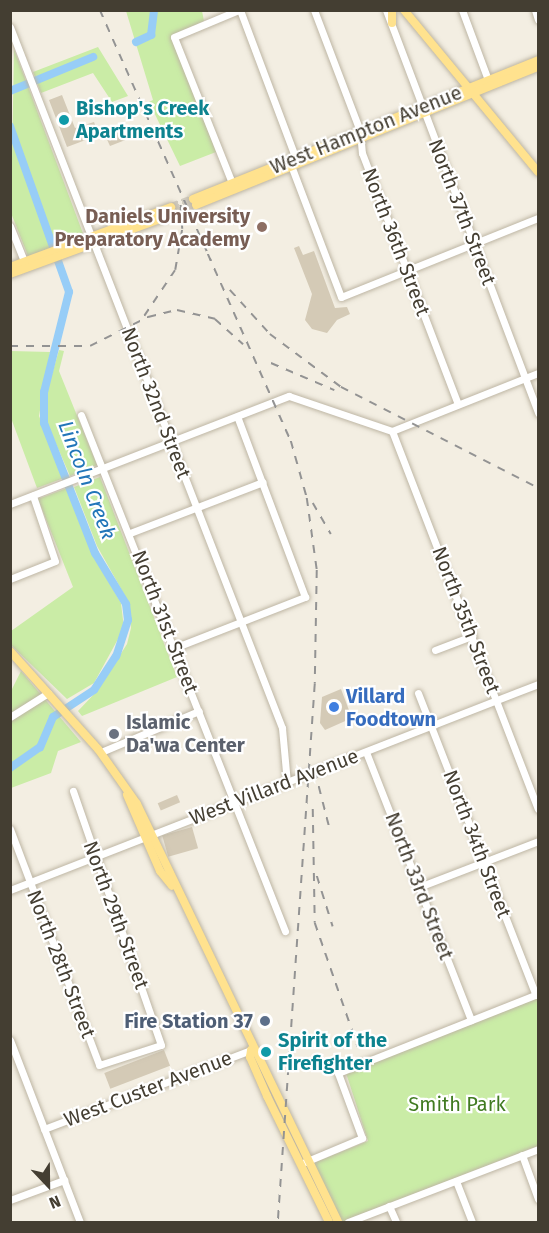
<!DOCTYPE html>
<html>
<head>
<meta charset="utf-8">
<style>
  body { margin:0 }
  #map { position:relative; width:549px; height:1233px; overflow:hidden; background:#f3eee2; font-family:"Fira Sans",sans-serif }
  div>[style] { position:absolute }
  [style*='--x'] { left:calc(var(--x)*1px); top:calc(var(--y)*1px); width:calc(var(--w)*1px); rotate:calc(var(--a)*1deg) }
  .green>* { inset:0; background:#caeca6 }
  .river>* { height:8px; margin:-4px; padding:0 4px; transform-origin:4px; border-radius:4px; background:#97cdf7 }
  .building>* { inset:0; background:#d4cab6; transform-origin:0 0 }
  .major-tunnel>* { height:8px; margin-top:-4px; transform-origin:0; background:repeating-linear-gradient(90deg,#d0cbbf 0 8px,transparent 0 12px) }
  .roads { filter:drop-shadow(0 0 2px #beb6a4) drop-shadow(0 0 2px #beb6a4) }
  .minor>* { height:7px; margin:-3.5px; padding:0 3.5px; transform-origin:3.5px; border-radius:3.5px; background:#fff }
  .major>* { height:8px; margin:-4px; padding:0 4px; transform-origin:4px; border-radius:4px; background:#ffe28e }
  .rail>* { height:1.5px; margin-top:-0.75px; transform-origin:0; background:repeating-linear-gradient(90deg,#939393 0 8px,transparent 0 16px) }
  .dots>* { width:16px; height:16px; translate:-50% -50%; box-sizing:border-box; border:3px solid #fff; border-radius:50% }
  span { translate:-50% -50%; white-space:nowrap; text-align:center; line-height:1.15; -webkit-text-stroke:4.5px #fff; paint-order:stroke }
  .culture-label { font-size:20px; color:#0d838f; font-weight:700 }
  .left { translate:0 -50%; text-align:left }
  .street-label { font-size:20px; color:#443e32 }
  .education-label { font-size:20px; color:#785e54; font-weight:700 }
  .right { translate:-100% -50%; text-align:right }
  .shop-label { font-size:20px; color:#366cbe; font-weight:700 }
  .worship-label { font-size:20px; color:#5b616d; font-weight:700 }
  .service-label { font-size:20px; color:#4e5e75; font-weight:700 }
  .park-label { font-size:20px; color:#417b21 }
  .water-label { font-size:21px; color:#2276b9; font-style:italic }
  .frame { position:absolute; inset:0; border:12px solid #443e32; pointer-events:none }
  .north { position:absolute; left:18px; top:1155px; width:60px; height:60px; -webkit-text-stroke:4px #fff; paint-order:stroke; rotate:158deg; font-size:16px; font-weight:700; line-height:24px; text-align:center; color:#443e32 }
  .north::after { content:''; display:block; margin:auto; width:21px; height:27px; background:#443e32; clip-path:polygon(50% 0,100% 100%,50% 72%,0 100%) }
</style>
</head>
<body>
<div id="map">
  <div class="green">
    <i style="clip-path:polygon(126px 11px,202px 11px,204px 21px,172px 37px,216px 152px,180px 166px,149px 102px,153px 100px)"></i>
    <i style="clip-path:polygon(98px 47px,128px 96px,112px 102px,93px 73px,41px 93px,33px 72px)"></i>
    <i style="clip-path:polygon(14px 49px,84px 236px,28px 256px,11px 213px)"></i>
    <i style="clip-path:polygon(59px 350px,64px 351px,59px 371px,97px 465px,70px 476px,47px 423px,44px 402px)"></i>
    <i style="clip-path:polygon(11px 351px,50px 352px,39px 416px,64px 478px,37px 488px,11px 418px)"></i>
    <i style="clip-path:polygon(100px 477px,177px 677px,82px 716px,78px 711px,98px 690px,127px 644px,131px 628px,129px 603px,97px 546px,74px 487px)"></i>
    <i style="clip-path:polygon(67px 488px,94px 557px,121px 603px,124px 628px,94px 683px,67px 699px,10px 644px,11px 631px,73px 587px,38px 499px)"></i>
    <i style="clip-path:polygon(21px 671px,81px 742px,58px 751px,51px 773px,11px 788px,11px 691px)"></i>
    <i style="clip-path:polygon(538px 998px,538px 1146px,342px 1222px,313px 1163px,368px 1141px,346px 1073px)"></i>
  </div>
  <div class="river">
    <i style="--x:136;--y:42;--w:17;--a:-25"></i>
    <i style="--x:151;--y:35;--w:25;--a:-83"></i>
    <i style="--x:10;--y:91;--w:90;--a:-22.3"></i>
    <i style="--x:10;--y:126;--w:176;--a:70.4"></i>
    <i style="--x:69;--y:292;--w:103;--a:104"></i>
    <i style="--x:44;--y:392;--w:31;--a:90"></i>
    <i style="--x:44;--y:423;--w:140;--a:68.6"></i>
    <i style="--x:95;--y:553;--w:60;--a:58.7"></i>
    <i style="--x:126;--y:604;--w:16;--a:83"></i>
    <i style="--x:128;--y:620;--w:38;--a:108"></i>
    <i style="--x:116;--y:656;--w:40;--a:122.9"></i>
    <i style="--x:94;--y:690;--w:49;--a:146.6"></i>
    <i style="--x:53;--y:717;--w:33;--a:113"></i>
    <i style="--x:40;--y:747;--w:37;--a:145"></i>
  </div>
  <div class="building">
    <i style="clip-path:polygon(62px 95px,75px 128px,94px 122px,99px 135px,67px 147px,49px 100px)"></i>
    <i style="clip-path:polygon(119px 129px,128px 139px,110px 146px,105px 135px)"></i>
    <i style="clip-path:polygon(299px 246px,303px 255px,314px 251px,335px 308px,347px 307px,350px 314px,337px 320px,327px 333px,312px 329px,305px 320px,312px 294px,294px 248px)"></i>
    <i style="clip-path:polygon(341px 689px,352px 718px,325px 730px,320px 723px,322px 697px)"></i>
    <i style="left:177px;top:795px;width:8px;height:21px;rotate:67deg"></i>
    <i style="left:192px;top:827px;width:22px;height:31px;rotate:74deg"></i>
    <i style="left:164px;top:1050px;width:17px;height:64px;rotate:69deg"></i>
  </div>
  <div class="major-tunnel">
    <i style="--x:171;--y:207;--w:23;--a:-20"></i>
    <i style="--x:174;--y:214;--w:24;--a:-22"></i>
  </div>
  <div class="roads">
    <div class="minor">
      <i style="--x:240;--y:10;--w:154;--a:69.4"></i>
      <i style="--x:294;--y:154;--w:14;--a:98"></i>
      <i style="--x:292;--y:168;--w:138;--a:69.2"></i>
      <i style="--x:341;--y:297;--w:212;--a:-21.9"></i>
      <i style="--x:314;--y:10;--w:129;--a:69.2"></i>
      <i style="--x:360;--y:131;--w:22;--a:85"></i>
      <i style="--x:362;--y:153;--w:269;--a:69.1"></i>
      <i style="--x:386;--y:10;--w:431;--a:69.3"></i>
      <i style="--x:462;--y:10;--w:75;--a:69.6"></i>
      <i style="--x:535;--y:10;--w:10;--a:73"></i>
      <i style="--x:10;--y:27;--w:752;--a:68.79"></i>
      <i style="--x:282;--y:728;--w:55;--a:84.8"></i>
      <i style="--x:234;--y:188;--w:162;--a:-111.7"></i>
      <i style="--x:174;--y:37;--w:70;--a:-22.6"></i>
      <i style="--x:10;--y:226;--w:43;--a:68.2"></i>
      <i style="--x:81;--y:415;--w:555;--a:68.43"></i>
      <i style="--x:392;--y:431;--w:405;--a:68.9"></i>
      <i style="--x:392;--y:431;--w:157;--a:-21.7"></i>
      <i style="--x:10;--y:504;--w:299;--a:-21.2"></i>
      <i style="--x:289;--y:396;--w:109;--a:18.8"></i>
      <i style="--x:130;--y:533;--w:142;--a:-21"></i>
      <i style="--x:10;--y:579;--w:48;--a:-21.8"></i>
      <i style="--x:55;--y:561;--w:69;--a:-108.7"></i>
      <i style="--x:174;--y:648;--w:141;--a:-21.3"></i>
      <i style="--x:305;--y:597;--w:193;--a:-110.6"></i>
      <i style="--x:435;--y:650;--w:40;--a:-21"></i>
      <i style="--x:418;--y:693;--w:324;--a:68.7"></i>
      <i style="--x:10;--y:717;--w:45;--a:-32.3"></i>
      <i style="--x:101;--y:752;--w:106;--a:-22.7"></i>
      <i style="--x:366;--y:752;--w:288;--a:68.6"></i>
      <i style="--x:10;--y:829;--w:252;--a:69.3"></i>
      <i style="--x:99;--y:1065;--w:65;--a:-17.9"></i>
      <i style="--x:161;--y:1045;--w:269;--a:-109.1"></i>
      <i style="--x:419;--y:887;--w:128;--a:-21.1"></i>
      <i style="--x:10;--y:890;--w:567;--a:-21.31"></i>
      <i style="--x:10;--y:1040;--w:195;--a:69"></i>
      <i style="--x:44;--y:1129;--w:222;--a:-20.9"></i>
      <i style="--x:522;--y:1155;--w:47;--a:70"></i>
      <i style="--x:305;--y:1162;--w:62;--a:-22.8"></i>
      <i style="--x:362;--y:1138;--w:69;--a:-110.3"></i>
      <i style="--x:338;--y:1073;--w:215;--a:-21.6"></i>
      <i style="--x:456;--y:1181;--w:44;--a:68.7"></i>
      <i style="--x:10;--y:1200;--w:58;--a:-20.3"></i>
      <i style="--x:389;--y:1206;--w:17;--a:66"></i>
      <i style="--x:348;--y:1222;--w:204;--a:-21"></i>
    </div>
    <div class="major">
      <i style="--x:404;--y:10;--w:210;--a:50.4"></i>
      <i style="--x:392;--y:23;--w:13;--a:-90"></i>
      <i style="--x:193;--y:199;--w:372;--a:-21.9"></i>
      <i style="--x:196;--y:205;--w:369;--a:-22"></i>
      <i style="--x:10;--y:267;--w:172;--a:-20.4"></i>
      <i style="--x:10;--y:274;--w:175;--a:-20.1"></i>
      <i style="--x:10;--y:651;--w:132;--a:48.1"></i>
      <i style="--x:98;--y:749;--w:67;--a:54.7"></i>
      <i style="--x:137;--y:804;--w:464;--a:64.3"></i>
      <i style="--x:127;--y:795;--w:83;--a:66.5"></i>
      <i style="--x:160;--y:871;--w:19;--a:51"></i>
      <i style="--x:251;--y:1050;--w:7;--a:98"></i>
      <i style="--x:250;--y:1057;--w:43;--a:66.4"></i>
      <i style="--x:267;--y:1096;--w:140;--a:63.8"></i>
    </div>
  </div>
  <div class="rail">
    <i style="--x:100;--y:10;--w:274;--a:66.1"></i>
    <i style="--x:208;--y:254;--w:205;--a:66.1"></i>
    <i style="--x:291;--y:441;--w:59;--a:74.3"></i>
    <i style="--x:307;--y:498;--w:73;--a:82.1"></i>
    <i style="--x:317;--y:570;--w:114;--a:91"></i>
    <i style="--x:315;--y:684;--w:539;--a:93.93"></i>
    <i style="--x:230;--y:290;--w:59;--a:47.7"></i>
    <i style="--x:270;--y:334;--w:89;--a:36.7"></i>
    <i style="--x:341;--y:387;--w:221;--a:27.1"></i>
    <i style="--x:144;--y:316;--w:55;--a:-56"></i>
    <i style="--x:175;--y:270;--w:42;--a:-80.3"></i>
    <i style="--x:182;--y:229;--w:27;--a:-94"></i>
    <i style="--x:10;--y:346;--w:80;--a:0"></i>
    <i style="--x:90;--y:346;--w:65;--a:-26.6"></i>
    <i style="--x:148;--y:317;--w:30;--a:-14"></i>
    <i style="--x:177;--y:310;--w:39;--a:13"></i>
    <i style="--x:215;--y:319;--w:38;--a:42"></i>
    <i style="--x:271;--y:363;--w:69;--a:23.2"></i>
    <i style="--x:313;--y:503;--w:36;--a:60"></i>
    <i style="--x:315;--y:771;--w:57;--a:75.7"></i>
    <i style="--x:313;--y:809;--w:114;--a:89"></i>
    <i style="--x:315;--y:923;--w:131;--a:70.9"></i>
    <i style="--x:317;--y:876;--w:53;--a:72.6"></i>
  </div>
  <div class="dots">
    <i style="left:64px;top:120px;background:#0f9aa8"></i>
    <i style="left:262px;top:227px;background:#8d6e63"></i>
    <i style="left:334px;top:707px;background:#3f7fe0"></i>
    <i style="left:114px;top:734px;background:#6b7280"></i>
    <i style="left:265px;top:1021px;background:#5c6f8a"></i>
    <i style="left:266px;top:1052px;background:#0f9aa8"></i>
  </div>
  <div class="culture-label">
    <span class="left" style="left:76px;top:120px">Bishop's Creek<br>Apartments</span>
    <span class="left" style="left:278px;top:1052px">Spirit of the<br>Firefighter</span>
  </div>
  <div class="street-label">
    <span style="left:366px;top:130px;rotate:-22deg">West Hampton Avenue</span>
    <span style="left:462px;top:212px;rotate:69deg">North 37th Street</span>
    <span style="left:396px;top:242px;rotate:69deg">North 36th Street</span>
    <span style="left:156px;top:403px;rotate:69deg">North 32nd Street</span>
    <span style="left:466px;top:620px;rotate:69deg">North 35th Street</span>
    <span style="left:165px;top:622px;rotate:69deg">North 31st Street</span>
    <span style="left:274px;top:787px;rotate:-21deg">West Villard Avenue</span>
    <span style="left:477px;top:844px;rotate:69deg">North 34th Street</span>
    <span style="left:419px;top:886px;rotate:69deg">North 33rd Street</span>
    <span style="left:116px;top:915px;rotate:70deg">North 29th Street</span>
    <span style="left:61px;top:964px;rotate:69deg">North 28th Street</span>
    <span style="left:148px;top:1089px;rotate:-21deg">West Custer Avenue</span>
  </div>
  <div class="education-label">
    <span class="right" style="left:250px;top:228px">Daniels University<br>Preparatory Academy</span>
  </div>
  <div class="shop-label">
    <span class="left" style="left:346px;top:708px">Villard<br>Foodtown</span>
  </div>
  <div class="worship-label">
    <span class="left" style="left:126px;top:734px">Islamic<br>Da'wa Center</span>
  </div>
  <div class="service-label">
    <span class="right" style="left:253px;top:1021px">Fire Station 37</span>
  </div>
  <div class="park-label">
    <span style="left:457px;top:1104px">Smith Park</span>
  </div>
  <div class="water-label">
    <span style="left:87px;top:480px;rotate:69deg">Lincoln Creek</span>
  </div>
  <div class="frame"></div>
  <div class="north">N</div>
</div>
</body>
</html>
